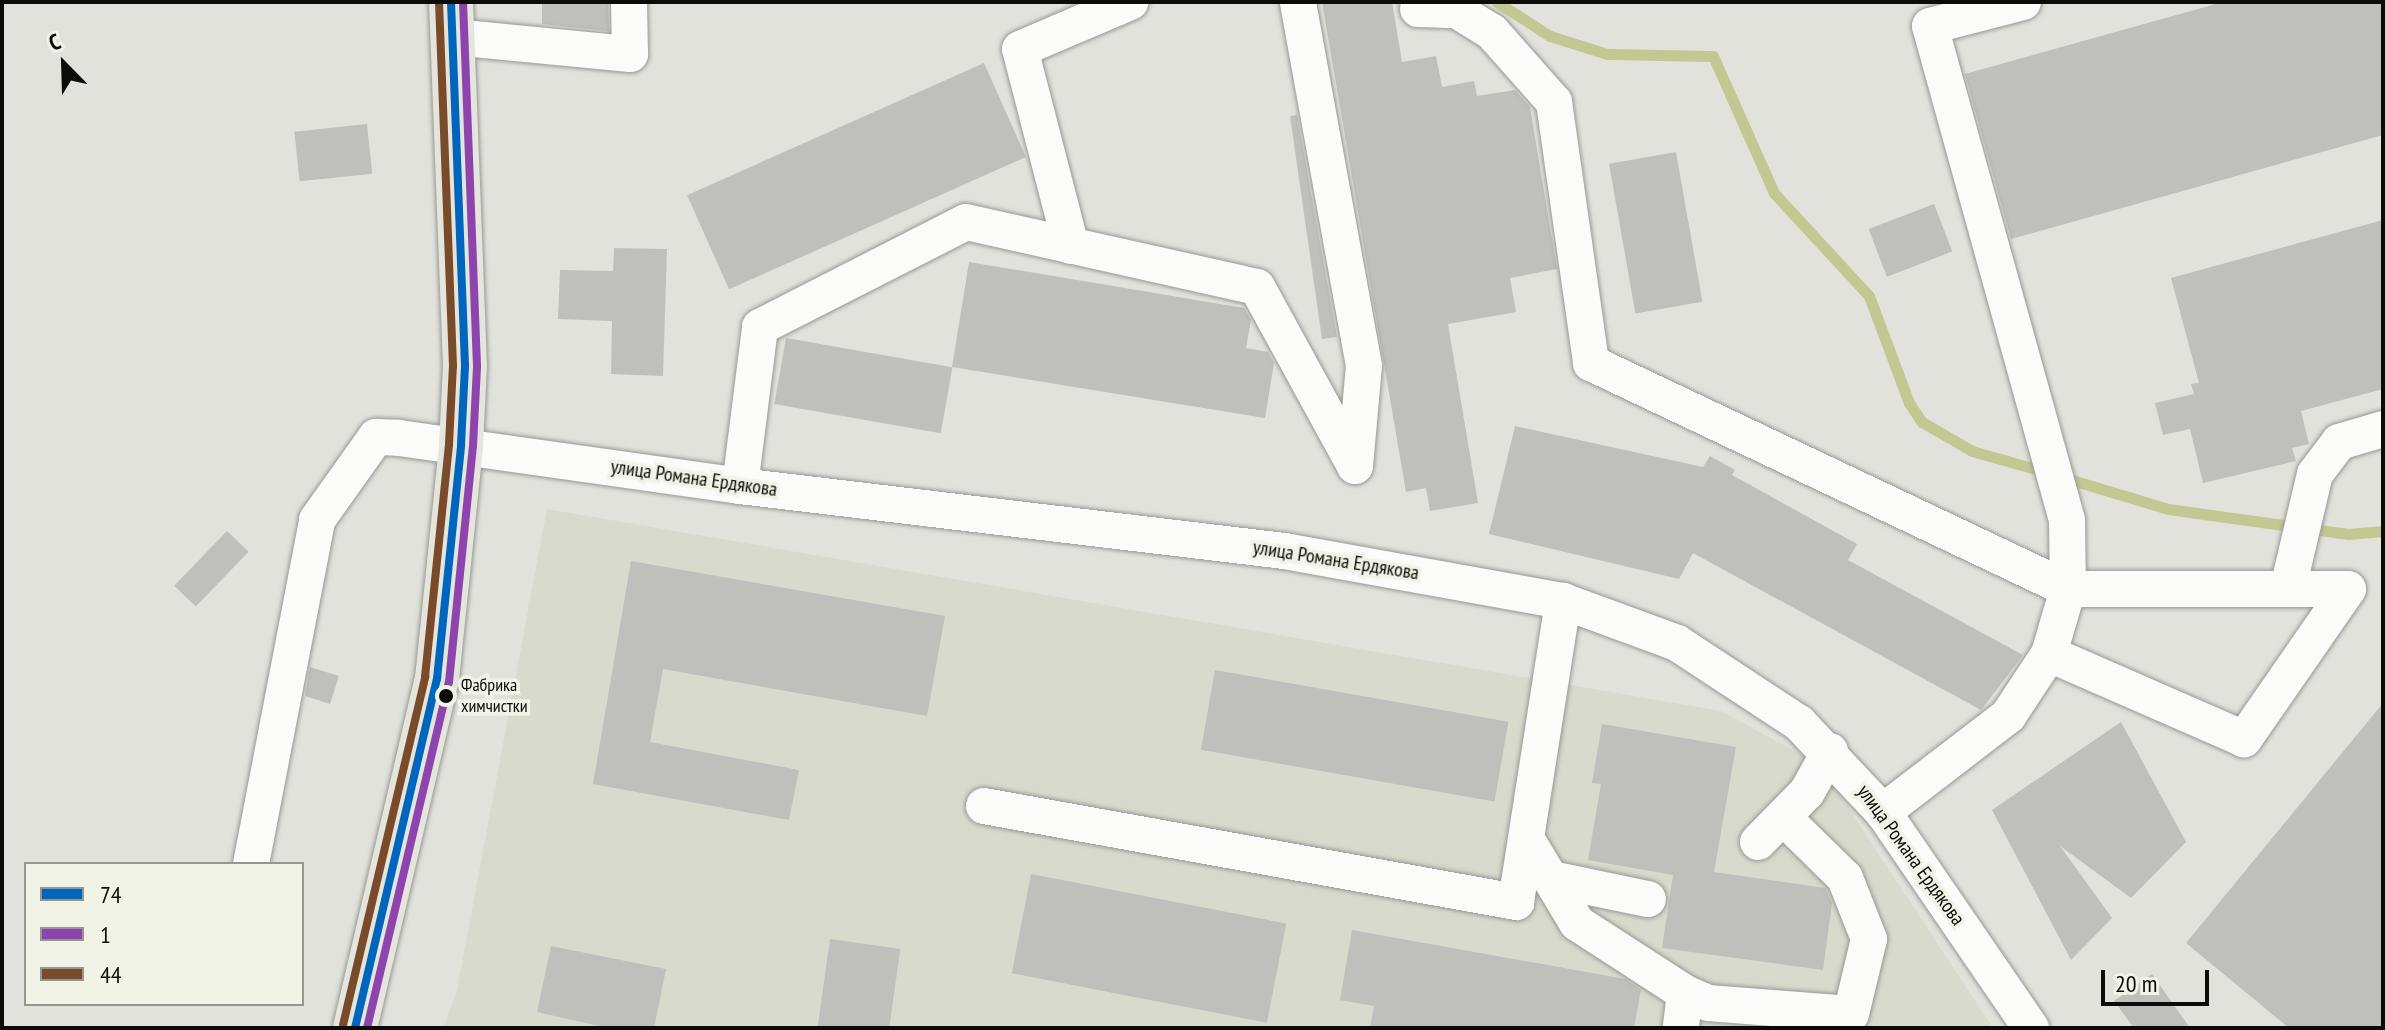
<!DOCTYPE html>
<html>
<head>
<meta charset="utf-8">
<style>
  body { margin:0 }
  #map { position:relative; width:2385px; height:1030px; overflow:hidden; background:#e2e2dd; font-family:"PT Sans Narrow",sans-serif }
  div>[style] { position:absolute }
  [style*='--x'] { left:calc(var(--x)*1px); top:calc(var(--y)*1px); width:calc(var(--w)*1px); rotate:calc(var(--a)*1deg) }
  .built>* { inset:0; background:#d8dacd }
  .stream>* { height:11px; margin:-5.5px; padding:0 5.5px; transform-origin:5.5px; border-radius:5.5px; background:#c3c893 }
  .building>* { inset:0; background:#bfbfbb; transform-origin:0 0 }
  .roads { filter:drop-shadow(0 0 2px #989894) drop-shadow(0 0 2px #989894) }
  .minor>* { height:36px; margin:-18px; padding:0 18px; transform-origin:18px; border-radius:18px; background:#fbfbfa }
  .major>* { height:44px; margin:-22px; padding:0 22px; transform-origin:22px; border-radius:22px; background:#e4e5dc }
  .bus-1>* { height:8px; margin:-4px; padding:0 4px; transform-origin:4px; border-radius:4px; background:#0065bd }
  .bus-2>* { height:8px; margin:-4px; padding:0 4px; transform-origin:4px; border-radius:4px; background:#8e44ad }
  .bus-3>* { height:8px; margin:-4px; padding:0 4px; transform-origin:4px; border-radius:4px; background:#7a4b2a }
  .dots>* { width:22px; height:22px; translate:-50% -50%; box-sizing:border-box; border:4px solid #f1f3e7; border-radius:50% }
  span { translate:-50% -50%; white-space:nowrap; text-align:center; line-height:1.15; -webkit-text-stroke:7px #f1f3e7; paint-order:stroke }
  .bus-label { font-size:18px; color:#0b0c08 }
  .left { translate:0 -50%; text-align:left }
  .street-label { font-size:20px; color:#0b0c08 }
  .frame { position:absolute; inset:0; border:4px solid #0b0c08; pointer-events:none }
  .legend { position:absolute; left:24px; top:862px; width:280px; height:144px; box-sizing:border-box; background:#f1f3e7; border:2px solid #95978e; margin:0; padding:10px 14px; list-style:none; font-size:24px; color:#0b0c08 }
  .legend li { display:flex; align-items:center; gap:16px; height:40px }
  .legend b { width:40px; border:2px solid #95978e }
  .north { position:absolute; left:24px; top:24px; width:80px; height:80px; -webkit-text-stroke:6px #f1f3e7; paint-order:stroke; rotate:337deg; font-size:22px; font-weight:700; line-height:32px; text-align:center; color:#0b0c08 }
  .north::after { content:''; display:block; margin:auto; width:28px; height:36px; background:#0b0c08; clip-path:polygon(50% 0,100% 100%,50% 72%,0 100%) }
  .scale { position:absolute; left:2101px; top:970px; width:108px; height:36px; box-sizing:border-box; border:4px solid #0b0c08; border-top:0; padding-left:10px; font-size:24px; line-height:28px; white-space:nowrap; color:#0b0c08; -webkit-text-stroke:6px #f1f3e7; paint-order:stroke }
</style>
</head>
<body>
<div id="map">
  <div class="built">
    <i style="clip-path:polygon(547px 509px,1721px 711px,1820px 765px,1993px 1028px,443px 1028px,456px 995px)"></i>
  </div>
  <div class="stream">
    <i style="--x:1497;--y:2;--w:63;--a:32.7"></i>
    <i style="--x:1550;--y:36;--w:60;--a:17.5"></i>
    <i style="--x:1607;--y:54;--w:106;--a:1.1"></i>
    <i style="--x:1713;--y:56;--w:150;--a:66"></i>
    <i style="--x:1774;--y:193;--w:140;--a:47.3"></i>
    <i style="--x:1869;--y:296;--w:114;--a:69.5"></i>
    <i style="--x:1909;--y:403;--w:23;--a:56"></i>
    <i style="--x:1922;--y:422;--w:58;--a:30.1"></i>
    <i style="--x:1972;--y:451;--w:77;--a:15.8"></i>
    <i style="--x:2062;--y:477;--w:111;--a:16.8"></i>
    <i style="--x:2168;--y:509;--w:182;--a:7.9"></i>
    <i style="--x:2348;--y:534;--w:35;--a:-5"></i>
  </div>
  <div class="building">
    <i style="clip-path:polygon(542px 2px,608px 2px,609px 31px,542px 24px)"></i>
    <i style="clip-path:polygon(1322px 2px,1392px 2px,1402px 62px,1436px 56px,1442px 87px,1474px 81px,1477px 96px,1515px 90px,1530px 107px,1557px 269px,1510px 278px,1516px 312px,1448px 324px,1478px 503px,1430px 511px,1426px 488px,1406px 492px)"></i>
    <i style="clip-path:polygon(2223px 2px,2383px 2px,2383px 135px,2011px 239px,1965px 74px)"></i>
    <i style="left:984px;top:63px;width:103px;height:325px;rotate:66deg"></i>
    <i style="clip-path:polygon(1297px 115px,1337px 337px,1322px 339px,1290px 116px)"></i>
    <i style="left:367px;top:124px;width:50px;height:73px;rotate:84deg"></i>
    <i style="left:1676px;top:152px;width:152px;height:68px;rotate:80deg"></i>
    <i style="left:1934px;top:204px;width:51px;height:70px;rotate:69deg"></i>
    <i style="clip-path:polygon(2383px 220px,2383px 389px,2301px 411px,2309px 444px,2292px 448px,2296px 461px,2203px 483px,2190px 429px,2163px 435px,2155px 403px,2194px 394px,2191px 384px,2199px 383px,2171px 278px)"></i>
    <i style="clip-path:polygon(614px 248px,667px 249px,663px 376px,611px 374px,612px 321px,558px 319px,560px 270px,613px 271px)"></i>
    <i style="clip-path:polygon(969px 262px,1244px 308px,1251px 320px,1246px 348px,1268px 352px,1274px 363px,1265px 418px,952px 367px)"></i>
    <i style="left:786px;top:338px;width:169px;height:67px;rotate:10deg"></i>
    <i style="clip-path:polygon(1515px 426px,1703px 467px,1710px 456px,1735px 470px,1732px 475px,1857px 544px,1848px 560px,2023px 655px,1981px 710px,1693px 553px,1679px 579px,1489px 534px)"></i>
    <i style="left:227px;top:531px;width:30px;height:76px;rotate:44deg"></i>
    <i style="clip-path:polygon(631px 561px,945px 616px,927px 716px,663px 669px,650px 742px,799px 770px,789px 820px,593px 784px)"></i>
    <i style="clip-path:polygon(310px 667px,339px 676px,330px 704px,305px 696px)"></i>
    <i style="left:1215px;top:670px;width:298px;height:81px;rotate:10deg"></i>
    <i style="clip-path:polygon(2383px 703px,2383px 1028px,2289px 1028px,2186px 943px)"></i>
    <i style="clip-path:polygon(2121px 722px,2186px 842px,2131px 898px,2060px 846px,2112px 918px,2071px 960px,1992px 810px)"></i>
    <i style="clip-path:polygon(1602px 724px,1736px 747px,1714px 872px,1825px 888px,1832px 903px,1823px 970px,1662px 948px,1673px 875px,1588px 860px,1601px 784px,1592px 783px)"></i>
    <i style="left:1031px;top:874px;width:260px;height:101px;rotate:11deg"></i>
    <i style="clip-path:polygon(1352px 930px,1625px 979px,1641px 990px,1634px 1028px,1370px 1028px,1374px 1006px,1340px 1000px)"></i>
    <i style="left:830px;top:939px;width:71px;height:90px;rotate:8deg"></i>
    <i style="clip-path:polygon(551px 946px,666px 969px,654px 1028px,608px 1028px,537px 1012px)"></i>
    <i style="clip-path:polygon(2152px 974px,2190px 1028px,2134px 1028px,2114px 1001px)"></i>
  </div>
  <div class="roads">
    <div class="minor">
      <i style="--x:2023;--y:2;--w:96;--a:165.5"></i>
      <i style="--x:1930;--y:26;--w:513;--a:74.5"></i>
      <i style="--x:2067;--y:520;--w:69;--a:89.2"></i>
      <i style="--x:2068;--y:589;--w:68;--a:106.3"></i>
      <i style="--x:1418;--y:9;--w:38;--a:2"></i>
      <i style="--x:1456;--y:10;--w:42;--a:31.4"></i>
      <i style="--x:1492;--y:32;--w:94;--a:48.5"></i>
      <i style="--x:1554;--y:102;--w:264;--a:81.9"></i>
      <i style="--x:1591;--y:363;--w:528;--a:25.35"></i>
      <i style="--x:2068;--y:589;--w:280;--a:0"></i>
      <i style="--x:2348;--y:589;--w:183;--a:124.7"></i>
      <i style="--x:2244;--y:739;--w:213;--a:-156.4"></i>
      <i style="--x:2049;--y:654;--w:74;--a:123.5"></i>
      <i style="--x:2008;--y:716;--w:158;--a:142.5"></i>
      <i style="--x:453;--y:37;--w:178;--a:5.5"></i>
      <i style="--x:630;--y:54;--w:52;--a:-91.1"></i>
      <i style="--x:1071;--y:246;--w:203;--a:-104.5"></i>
      <i style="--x:1020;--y:49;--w:120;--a:-23.1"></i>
      <i style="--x:740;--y:486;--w:160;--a:-82.8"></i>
      <i style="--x:760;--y:327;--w:231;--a:-27"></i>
      <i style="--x:966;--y:222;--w:298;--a:12.6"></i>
      <i style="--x:1257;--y:287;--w:204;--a:61.3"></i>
      <i style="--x:1355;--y:466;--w:100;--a:-84.9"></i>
      <i style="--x:1364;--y:366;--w:370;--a:-100.3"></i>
      <i style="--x:2288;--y:588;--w:117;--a:-76.7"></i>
      <i style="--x:2315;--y:474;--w:40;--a:-53"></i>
      <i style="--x:2339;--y:442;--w:46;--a:-16.5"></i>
      <i style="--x:984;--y:806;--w:541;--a:10.23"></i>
      <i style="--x:1516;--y:902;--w:305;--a:-81.1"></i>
      <i style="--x:1527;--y:840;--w:97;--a:58.9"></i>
      <i style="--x:1577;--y:923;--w:129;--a:32.9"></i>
      <i style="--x:1685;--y:993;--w:35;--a:97"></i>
      <i style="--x:1758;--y:842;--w:70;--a:-45.6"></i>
      <i style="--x:1807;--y:792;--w:47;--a:-60.7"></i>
      <i style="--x:251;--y:864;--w:350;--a:-79.1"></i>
      <i style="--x:317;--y:520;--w:102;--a:-54.6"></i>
      <i style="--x:376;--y:437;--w:23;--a:2"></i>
      <i style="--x:399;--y:438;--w:344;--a:8"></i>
      <i style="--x:740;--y:486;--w:548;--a:6.81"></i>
      <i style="--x:1284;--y:551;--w:283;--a:10.2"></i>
      <i style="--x:1563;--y:601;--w:121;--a:20.2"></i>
      <i style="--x:1677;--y:643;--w:146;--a:33.3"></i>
      <i style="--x:1799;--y:723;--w:122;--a:46.7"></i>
      <i style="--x:1883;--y:812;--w:262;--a:55.6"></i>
      <i style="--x:1551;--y:879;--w:99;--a:11.7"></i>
      <i style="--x:1685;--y:993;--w:25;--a:23"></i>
      <i style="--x:1708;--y:1003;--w:143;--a:4.4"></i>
      <i style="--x:1851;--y:1014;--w:77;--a:-76.5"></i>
      <i style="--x:1869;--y:939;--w:66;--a:-111.5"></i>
      <i style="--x:1845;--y:878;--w:87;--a:-135.5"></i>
    </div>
    <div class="major">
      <i style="--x:355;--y:1028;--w:359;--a:-76.8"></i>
      <i style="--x:437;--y:679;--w:235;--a:-84.1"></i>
      <i style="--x:461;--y:445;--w:79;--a:-87.1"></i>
      <i style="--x:465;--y:366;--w:364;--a:-92.2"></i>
    </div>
  </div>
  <div class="bus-1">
    <i style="--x:355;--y:1028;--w:359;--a:-76.8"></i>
    <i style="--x:437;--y:679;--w:235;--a:-84.1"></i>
    <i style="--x:461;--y:445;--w:79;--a:-87.1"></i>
    <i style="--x:465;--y:366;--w:364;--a:-92.2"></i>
  </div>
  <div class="bus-2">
    <i style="--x:367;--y:1028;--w:356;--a:-76.7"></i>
    <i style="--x:449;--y:682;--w:237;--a:-84.2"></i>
    <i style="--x:473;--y:446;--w:80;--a:-87.1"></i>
    <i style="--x:477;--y:366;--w:364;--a:-92.2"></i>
  </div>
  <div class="bus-3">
    <i style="--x:343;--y:1025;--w:358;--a:-76.7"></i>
    <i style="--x:425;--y:677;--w:234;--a:-84.1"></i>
    <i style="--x:449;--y:444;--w:78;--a:-87.1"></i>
    <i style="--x:453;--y:366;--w:364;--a:-92.2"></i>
  </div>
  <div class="dots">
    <i style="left:446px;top:696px;background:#0b0c08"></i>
  </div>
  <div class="bus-label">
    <span class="left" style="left:461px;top:696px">Фабрика<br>химчистки</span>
  </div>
  <div class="street-label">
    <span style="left:694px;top:478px;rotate:8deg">улица Романа Ердякова</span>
    <span style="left:1336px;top:560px;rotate:9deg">улица Романа Ердякова</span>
    <span style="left:1911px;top:855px;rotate:54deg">улица Романа Ердякова</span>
  </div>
  <div class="frame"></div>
  <ul class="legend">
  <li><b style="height:10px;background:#0065bd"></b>74</li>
  <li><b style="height:10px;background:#8e44ad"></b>1</li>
  <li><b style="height:10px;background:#7a4b2a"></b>44</li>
  </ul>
  <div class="north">С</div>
  <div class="scale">20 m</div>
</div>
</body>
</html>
